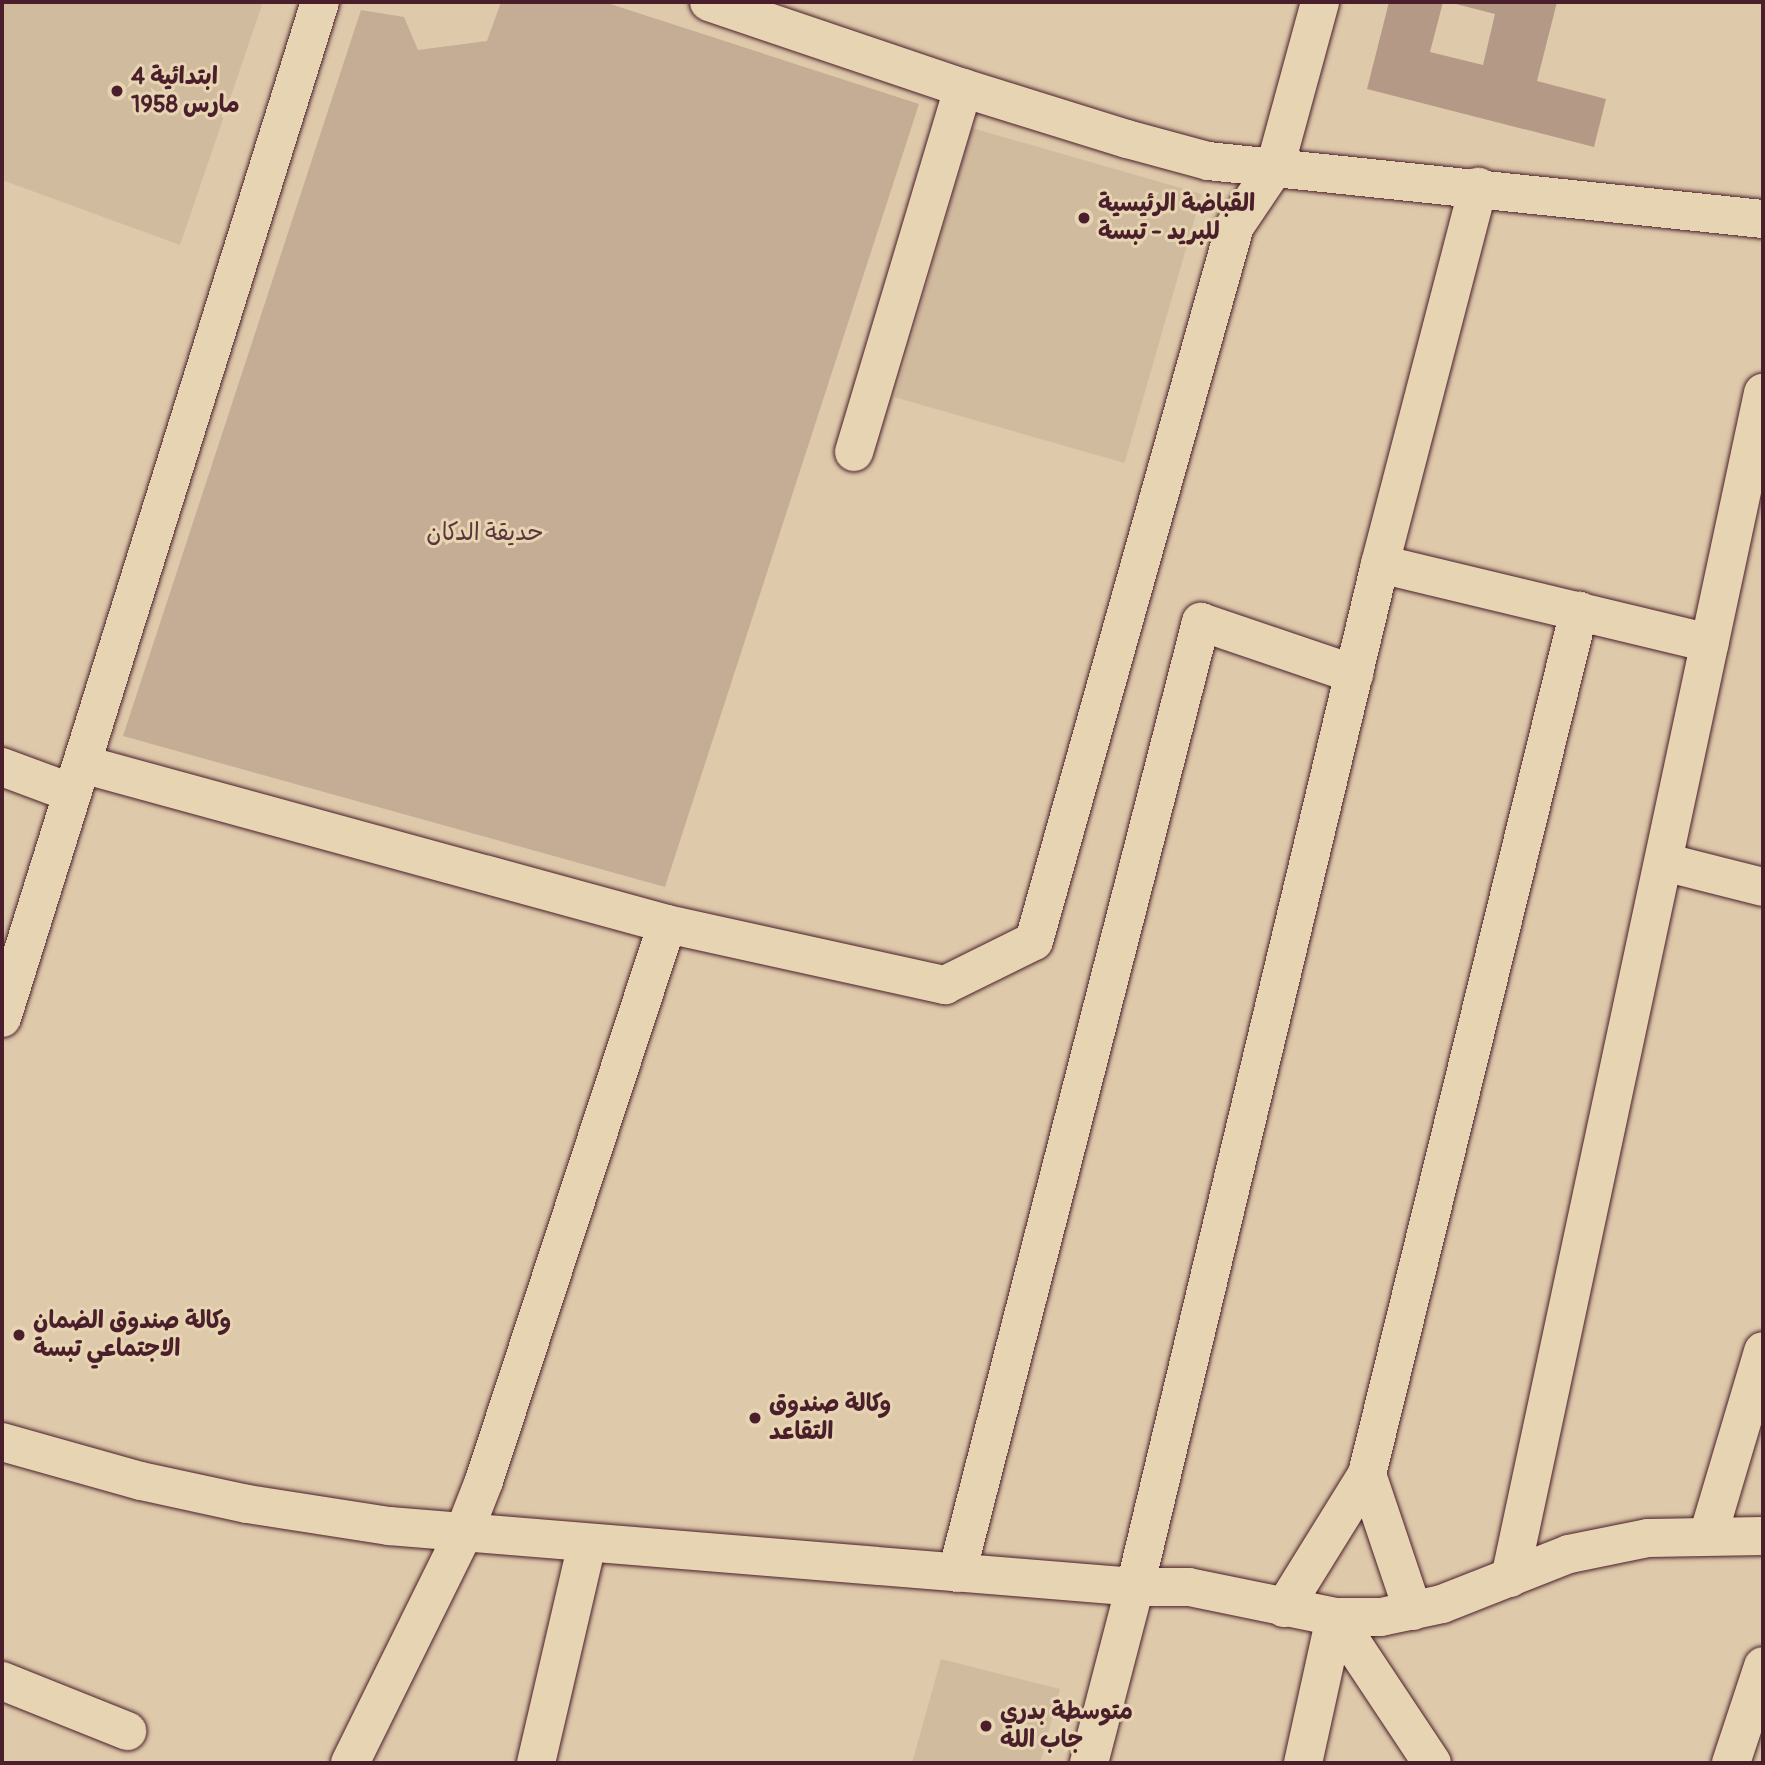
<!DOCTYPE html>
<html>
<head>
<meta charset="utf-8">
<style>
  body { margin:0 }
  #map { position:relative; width:1765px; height:1765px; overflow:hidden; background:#dec9aa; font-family:Pangolin,"Playpen Sans Arabic",sans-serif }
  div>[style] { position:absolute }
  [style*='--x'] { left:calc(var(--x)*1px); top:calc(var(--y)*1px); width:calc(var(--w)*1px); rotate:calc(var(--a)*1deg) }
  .built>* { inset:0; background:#d1bb9f; transform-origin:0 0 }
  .green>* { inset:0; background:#c5ad95 }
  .building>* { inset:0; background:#b49a86 }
  .roads { filter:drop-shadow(0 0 2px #4a1f2b) drop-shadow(0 0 2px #4a1f2b) }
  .minor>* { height:38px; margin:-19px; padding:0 19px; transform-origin:19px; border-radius:19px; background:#e7d4b2 }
  .major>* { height:38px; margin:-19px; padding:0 19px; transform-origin:19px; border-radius:19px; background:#e7d4b2 }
  .dots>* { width:19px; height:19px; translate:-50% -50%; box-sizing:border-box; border:4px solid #e7d4b2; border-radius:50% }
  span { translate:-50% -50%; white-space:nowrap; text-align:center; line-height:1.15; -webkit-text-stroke:6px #e7d4b2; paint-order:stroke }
  .poi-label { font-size:24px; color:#4a1f2b; font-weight:700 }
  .left { translate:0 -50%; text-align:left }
  .park-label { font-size:24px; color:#5c343b }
  .frame { position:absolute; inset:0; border:4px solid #4a1f2b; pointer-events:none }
</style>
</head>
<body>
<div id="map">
  <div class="built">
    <i style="clip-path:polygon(2px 2px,263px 2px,180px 245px,2px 180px)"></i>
    <i style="left:972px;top:128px;width:239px;height:280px;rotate:16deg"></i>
    <i style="clip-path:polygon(941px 1659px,1060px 1689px,1040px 1763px,912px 1763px)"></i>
  </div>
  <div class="green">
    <i style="clip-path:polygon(501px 2px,604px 2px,919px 104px,665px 887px,123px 736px,361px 10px,404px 17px,418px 50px,487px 41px)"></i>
  </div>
  <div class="building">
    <i style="clip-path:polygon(1389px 2px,1443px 2px,1430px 52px,1483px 65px,1495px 14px,1448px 2px,1557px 2px,1537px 81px,1606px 99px,1594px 147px,1367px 89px)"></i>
  </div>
  <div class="roads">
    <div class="minor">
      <i style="--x:709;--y:2;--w:268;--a:18.7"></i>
      <i style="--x:963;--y:88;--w:172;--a:17.3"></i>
      <i style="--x:1127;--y:139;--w:84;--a:15.2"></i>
      <i style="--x:1208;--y:161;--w:558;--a:5.97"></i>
      <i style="--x:854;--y:452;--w:380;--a:-73.3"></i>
      <i style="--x:1380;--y:564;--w:339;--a:13.5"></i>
      <i style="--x:82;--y:764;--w:606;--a:15.3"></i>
      <i style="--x:667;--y:924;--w:285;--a:12.4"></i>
      <i style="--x:945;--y:985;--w:99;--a:-26.3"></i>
      <i style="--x:1034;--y:941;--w:743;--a:-74.3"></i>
      <i style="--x:1235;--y:226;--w:71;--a:-55.9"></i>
      <i style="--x:1275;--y:167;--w:171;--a:-74.7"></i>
      <i style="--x:2;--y:767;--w:75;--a:20.4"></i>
      <i style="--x:1664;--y:862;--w:102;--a:14.2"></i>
      <i style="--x:2;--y:1018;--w:1065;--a:-72.62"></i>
      <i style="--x:2;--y:1442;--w:144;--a:15.7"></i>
      <i style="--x:141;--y:1481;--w:108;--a:12.2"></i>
      <i style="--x:247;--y:1504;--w:144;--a:8.8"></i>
      <i style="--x:389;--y:1526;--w:748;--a:4.67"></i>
      <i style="--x:1135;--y:1587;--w:54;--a:0"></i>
      <i style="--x:1189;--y:1587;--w:149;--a:11.6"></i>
      <i style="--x:1335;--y:1617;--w:46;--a:0"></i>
      <i style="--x:1381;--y:1617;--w:62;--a:-12"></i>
      <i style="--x:1442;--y:1604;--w:136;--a:-21.5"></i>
      <i style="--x:1569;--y:1554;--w:81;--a:-11.4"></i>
      <i style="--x:1648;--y:1538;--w:115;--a:-1"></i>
      <i style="--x:1708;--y:1536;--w:193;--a:-73.4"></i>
      <i style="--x:957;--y:1573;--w:982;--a:-75.61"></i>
      <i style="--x:1201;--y:622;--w:162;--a:18.8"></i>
      <i style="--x:1510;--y:1578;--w:1212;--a:-77.95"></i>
      <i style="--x:1284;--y:1608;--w:158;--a:-58.2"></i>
      <i style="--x:1413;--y:1611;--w:145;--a:-108.6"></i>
      <i style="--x:1367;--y:1474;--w:889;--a:-76.2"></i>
      <i style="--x:1335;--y:1617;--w:175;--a:56.4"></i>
      <i style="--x:2;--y:1681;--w:135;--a:21.8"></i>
      <i style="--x:350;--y:1763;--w:258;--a:-63.7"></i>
      <i style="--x:464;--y:1532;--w:55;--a:-68.6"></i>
      <i style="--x:484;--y:1481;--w:586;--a:-71.81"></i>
      <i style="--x:536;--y:1763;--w:226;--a:-76.9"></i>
      <i style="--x:1089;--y:1763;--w:182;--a:-75.4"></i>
      <i style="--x:1135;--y:1587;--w:1052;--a:-76.53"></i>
      <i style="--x:1380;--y:564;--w:390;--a:-75.4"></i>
      <i style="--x:1303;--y:1763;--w:149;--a:-77.6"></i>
    </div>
    <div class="major">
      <i style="--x:1731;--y:1763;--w:102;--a:-71.7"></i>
    </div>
  </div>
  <div class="dots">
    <i style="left:117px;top:91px;background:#4a1f2b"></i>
    <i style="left:1084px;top:218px;background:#4a1f2b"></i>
    <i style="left:19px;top:1335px;background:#4a1f2b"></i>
    <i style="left:755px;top:1418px;background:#4a1f2b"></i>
    <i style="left:986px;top:1726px;background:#4a1f2b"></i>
  </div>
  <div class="poi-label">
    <span class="left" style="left:131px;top:91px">ابتدائية 4<br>مارس 1958</span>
    <span class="left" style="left:1098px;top:218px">القباضة الرئيسية<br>للبريد - تبسة</span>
    <span class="left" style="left:33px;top:1335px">وكالة صندوق الضمان<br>الاجتماعي تبسة</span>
    <span class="left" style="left:769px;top:1418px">وكالة صندوق<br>التقاعد</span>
    <span class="left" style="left:1000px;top:1726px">متوسطة بدري<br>جاب الله</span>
  </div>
  <div class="park-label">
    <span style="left:485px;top:533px">حديقة الدكان</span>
  </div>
  <div class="frame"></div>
</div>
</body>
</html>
